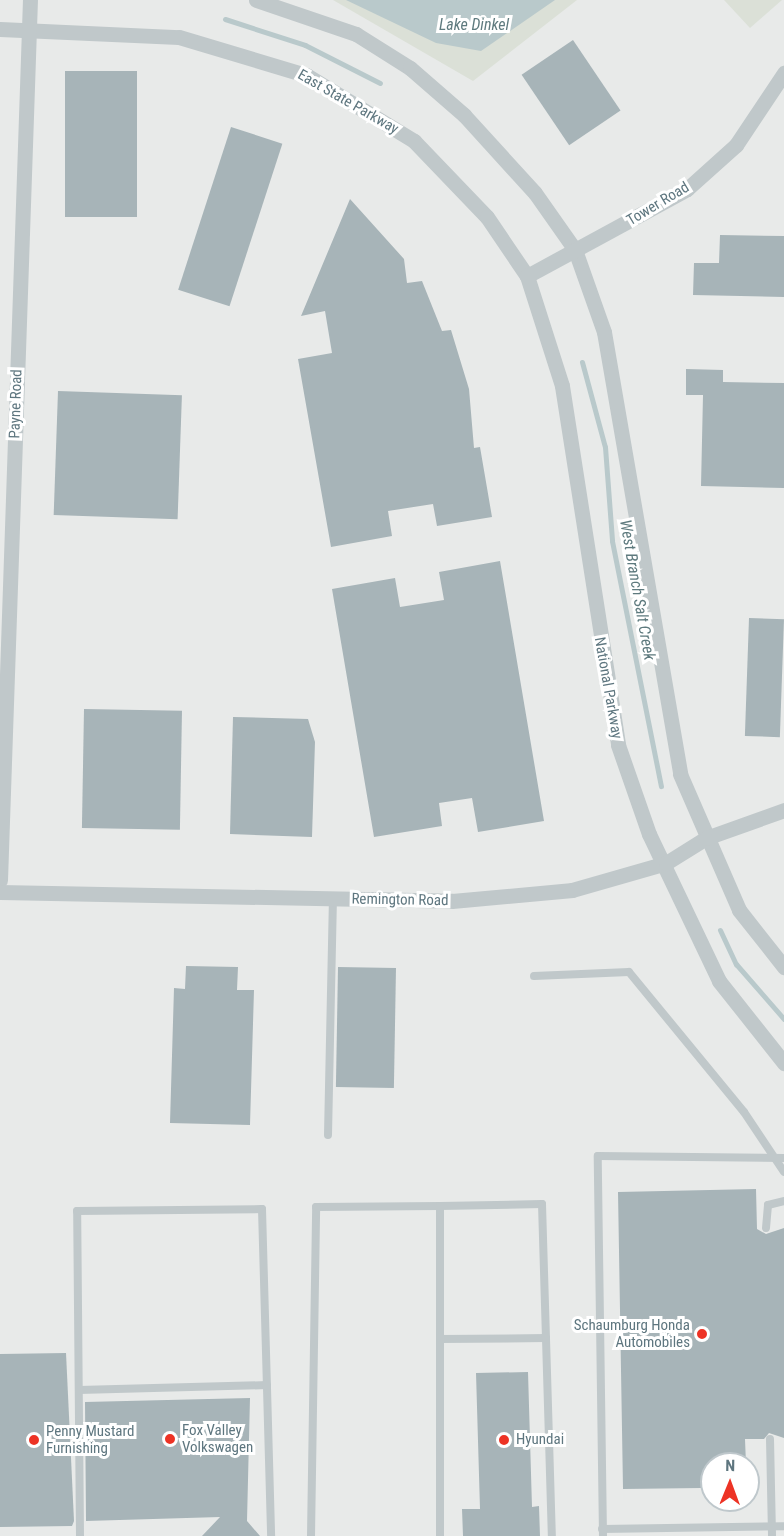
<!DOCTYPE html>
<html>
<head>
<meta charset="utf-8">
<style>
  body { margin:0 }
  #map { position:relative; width:784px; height:1536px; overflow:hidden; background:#fafaf8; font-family:"Roboto Condensed",sans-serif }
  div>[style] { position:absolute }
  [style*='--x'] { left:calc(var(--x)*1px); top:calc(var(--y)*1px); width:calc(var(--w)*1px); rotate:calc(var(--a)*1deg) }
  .built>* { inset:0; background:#e8eae9 }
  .green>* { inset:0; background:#dbe0d7 }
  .water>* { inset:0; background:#b9c9cb }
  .stream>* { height:5px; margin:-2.5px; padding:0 2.5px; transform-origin:2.5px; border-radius:2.5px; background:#b9c9cb }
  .building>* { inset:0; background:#a7b4b8; transform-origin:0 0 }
  .service>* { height:8px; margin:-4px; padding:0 4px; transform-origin:4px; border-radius:4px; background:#c0c8ca }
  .minor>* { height:15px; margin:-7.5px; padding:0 7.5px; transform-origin:7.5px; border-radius:7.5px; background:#c0c8ca }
  .dots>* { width:16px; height:16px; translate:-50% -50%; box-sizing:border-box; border:3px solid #fff; border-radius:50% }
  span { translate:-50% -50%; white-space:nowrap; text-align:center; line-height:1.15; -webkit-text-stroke:6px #fff; paint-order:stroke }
  .street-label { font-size:15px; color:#5e767f }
  .poi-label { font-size:15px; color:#5e767f }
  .right { translate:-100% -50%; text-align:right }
  .left { translate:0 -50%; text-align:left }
  .water-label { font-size:16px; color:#5e7a7e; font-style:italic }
  .north { position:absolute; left:700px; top:1452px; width:60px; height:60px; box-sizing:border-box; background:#fff; border:2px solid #bfc8cc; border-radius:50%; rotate:1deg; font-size:16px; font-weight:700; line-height:24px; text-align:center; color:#5e767f }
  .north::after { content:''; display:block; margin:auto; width:21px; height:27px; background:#ed3325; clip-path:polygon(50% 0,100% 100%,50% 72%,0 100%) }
</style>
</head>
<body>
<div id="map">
  <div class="built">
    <i style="clip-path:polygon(evenodd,0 0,784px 0,784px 1536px,0 1536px,0 0,712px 1464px,748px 1464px,748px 1500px,712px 1500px,712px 1464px)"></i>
  </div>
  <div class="green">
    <i style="clip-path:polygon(333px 0,577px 0,473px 81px)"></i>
    <i style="clip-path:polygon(724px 0,782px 0,750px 28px)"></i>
  </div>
  <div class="water">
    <i style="clip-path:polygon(346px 0,555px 0,481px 51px,436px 43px)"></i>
  </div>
  <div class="stream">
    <i style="--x:225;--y:19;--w:84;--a:18"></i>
    <i style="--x:305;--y:45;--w:84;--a:26.9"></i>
    <i style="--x:582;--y:362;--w:88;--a:74.9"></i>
    <i style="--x:605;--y:447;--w:94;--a:85.7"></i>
    <i style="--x:612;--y:541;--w:250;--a:78.7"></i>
    <i style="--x:720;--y:930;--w:38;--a:65"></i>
    <i style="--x:736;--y:964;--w:73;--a:48.9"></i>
  </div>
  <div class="building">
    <i style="left:573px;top:40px;width:85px;height:62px;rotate:56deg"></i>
    <i style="left:65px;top:71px;width:72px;height:146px"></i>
    <i style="left:231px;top:127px;width:54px;height:171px;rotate:18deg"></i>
    <i style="clip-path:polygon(350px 199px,404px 259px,407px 283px,422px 281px,442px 331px,451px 330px,469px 389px,474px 448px,480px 447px,492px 517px,437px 526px,433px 504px,388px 511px,392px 536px,331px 547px,298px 359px,332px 353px,325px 311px,301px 316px)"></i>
    <i style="clip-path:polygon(720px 235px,784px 236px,784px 297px,693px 295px,694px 263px,719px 263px)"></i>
    <i style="clip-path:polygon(686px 369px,723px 370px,723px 382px,784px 383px,784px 488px,701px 486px,703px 395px,686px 395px)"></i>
    <i style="left:58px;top:391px;width:124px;height:124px;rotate:2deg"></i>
    <i style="clip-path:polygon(500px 561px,544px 821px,478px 832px,472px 798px,439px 803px,442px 826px,374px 837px,332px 589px,395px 578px,400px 607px,444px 600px,439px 572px)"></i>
    <i style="left:749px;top:618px;width:35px;height:118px;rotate:2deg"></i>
    <i style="left:84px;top:709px;width:98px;height:119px;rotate:1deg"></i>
    <i style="clip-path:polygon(233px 717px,308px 719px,315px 742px,312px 837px,230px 834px)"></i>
    <i style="clip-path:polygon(186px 966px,238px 967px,237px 990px,254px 990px,250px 1125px,170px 1123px,174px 988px,185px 989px)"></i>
    <i style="left:338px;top:967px;width:58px;height:120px;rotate:1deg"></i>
    <i style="clip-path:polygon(756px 1189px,757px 1229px,766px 1234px,784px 1228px,784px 1438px,769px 1433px,764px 1439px,745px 1439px,746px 1464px,712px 1464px,712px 1500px,701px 1488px,623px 1489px,618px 1192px)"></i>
    <i style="clip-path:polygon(66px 1353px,74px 1521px,72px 1526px,0 1527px,0 1354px)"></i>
    <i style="clip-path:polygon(528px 1372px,532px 1507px,539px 1506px,540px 1536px,463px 1536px,462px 1509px,480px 1509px,476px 1373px)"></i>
    <i style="clip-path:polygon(250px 1398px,247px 1521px,260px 1536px,202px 1536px,220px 1517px,86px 1521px,85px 1402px)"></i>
  </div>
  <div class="service">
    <i style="--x:534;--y:976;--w:95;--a:-2.4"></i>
    <i style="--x:629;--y:972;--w:181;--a:50.6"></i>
    <i style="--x:744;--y:1112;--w:72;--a:56.3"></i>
    <i style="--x:328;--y:1135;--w:236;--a:-88.8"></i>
    <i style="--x:766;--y:1228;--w:23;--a:-85"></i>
    <i style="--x:768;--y:1205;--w:16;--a:-14"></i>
    <i style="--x:440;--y:1339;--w:106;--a:-0.5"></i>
    <i style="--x:79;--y:1390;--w:188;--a:-1.5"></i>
    <i style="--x:770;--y:1439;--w:97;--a:88.8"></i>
    <i style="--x:602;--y:1529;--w:182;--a:-0.9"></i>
    <i style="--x:80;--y:1536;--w:325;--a:-90.5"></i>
    <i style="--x:77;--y:1211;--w:185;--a:-0.6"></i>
    <i style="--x:262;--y:1209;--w:327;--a:88.4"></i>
    <i style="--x:311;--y:1536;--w:329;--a:-89.1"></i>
    <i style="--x:316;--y:1207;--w:124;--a:-0.5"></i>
    <i style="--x:440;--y:1536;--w:330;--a:-90"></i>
    <i style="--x:440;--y:1206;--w:102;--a:-1.1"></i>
    <i style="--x:542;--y:1204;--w:332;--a:88.3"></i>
    <i style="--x:603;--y:1536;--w:380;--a:-90.8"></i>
    <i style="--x:598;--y:1156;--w:186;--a:0.6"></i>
  </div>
  <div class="minor">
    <i style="--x:256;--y:0;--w:106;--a:18.8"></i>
    <i style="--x:356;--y:34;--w:64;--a:32.2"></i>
    <i style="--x:410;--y:68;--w:72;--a:41"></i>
    <i style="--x:464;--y:115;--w:105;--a:47.7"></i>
    <i style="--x:535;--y:193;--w:70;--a:54.9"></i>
    <i style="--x:575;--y:250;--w:87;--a:70.5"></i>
    <i style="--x:604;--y:332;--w:448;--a:80.2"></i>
    <i style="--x:680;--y:774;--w:148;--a:66.5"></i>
    <i style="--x:739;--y:910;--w:73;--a:51.7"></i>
    <i style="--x:0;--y:29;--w:179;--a:2.6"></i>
    <i style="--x:179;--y:37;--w:133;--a:16.7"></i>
    <i style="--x:306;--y:75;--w:127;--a:31.4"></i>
    <i style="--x:414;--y:141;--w:105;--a:46.2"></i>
    <i style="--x:487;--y:217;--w:71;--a:55.9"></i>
    <i style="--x:527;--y:276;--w:115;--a:72.3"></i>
    <i style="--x:562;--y:386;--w:363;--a:81.1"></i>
    <i style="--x:618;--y:745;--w:94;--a:70.8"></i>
    <i style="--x:649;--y:834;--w:163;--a:64.5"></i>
    <i style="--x:719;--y:981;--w:105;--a:51.6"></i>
    <i style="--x:527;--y:276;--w:182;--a:-28.5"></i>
    <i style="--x:687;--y:189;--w:66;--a:-41.9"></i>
    <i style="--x:736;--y:145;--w:87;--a:-56.3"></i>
    <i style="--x:0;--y:880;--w:881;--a:-88.05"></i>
    <i style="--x:0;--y:892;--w:452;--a:1.1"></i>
    <i style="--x:452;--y:901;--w:121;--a:-5.2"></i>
    <i style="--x:572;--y:890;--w:98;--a:-16"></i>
    <i style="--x:666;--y:863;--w:47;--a:-32"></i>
    <i style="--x:706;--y:838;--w:83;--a:-19.7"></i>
  </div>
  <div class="dots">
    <i style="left:702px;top:1334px;background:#ed3325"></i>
    <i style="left:170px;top:1439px;background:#ed3325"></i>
    <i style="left:34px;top:1440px;background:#ed3325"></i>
    <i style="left:504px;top:1440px;background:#ed3325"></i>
  </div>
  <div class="street-label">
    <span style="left:348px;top:102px;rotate:30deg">East State Parkway</span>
    <span style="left:658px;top:204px;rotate:-31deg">Tower Road</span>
    <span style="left:16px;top:404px;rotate:-88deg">Payne Road</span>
    <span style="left:608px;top:688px;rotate:80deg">National Parkway</span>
    <span style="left:400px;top:900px;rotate:1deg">Remington Road</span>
  </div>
  <div class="poi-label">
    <span class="right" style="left:690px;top:1334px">Schaumburg Honda<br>Automobiles</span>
    <span class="left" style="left:182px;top:1439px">Fox Valley<br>Volkswagen</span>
    <span class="left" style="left:46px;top:1440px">Penny Mustard<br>Furnishing</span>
    <span class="left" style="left:516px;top:1440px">Hyundai</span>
  </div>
  <div class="water-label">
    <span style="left:474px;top:25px">Lake Dinkel</span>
    <span style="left:637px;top:590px;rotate:80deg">West Branch Salt Creek</span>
  </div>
  <div class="north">N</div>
</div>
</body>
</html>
